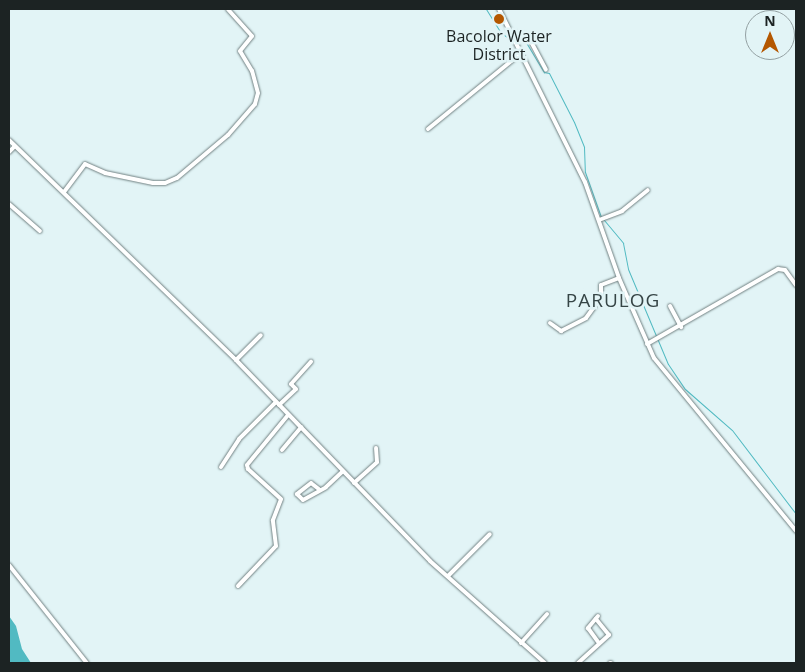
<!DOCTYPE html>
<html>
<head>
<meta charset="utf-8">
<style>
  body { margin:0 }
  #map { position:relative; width:805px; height:672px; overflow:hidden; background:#e2f4f6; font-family:"Open Sans",sans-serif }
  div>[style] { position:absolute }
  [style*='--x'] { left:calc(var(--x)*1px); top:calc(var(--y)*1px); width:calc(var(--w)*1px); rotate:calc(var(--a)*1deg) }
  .water>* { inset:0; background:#51bac2 }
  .stream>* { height:1px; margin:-0.5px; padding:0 0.5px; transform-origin:0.5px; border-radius:0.5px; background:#51bac2 }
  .roads { filter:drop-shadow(0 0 1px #718182) drop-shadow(0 0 1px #718182) }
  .minor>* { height:4px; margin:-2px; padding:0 2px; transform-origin:2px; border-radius:2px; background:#fff }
  .dots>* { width:14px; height:14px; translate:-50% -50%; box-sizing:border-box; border:2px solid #e2f4f6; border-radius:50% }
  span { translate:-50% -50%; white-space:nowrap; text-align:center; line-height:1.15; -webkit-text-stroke:5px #e2f4f6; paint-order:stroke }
  .poi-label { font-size:16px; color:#1c2323 }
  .quarter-label { font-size:19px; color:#364546; letter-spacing:1px }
  .frame { position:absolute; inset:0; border:10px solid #1c2323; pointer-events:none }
  .north { position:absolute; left:745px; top:10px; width:50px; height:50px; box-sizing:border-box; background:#e2f4f6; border:1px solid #93a0a2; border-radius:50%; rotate:0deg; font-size:14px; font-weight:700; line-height:20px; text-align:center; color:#1c2323 }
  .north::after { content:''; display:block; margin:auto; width:18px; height:22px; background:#b45700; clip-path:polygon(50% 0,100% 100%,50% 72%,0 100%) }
</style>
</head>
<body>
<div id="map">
  <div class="water">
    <i style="clip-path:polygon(9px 616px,16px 626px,22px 649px,31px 663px,9px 663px)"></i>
  </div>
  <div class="stream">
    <i style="--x:486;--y:9;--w:28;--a:58"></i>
    <i style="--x:501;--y:33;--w:7;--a:34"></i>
    <i style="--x:516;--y:38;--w:8;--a:7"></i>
    <i style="--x:524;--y:39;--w:39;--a:59"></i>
    <i style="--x:544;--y:72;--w:5;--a:11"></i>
    <i style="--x:549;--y:73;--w:55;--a:63"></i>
    <i style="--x:574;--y:122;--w:27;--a:68"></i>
    <i style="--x:584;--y:147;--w:25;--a:88"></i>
    <i style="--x:585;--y:172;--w:48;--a:70.4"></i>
    <i style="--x:604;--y:220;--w:30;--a:50"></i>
    <i style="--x:623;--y:243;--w:26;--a:79"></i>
    <i style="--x:628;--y:269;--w:103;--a:67.2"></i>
    <i style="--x:668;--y:364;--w:30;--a:56"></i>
    <i style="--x:685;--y:389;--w:62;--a:41.1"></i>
    <i style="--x:732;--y:430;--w:106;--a:52.7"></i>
  </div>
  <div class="roads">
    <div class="minor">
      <i style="--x:499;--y:9;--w:193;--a:63.6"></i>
      <i style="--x:585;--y:182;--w:102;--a:70.5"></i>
      <i style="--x:619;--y:278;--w:87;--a:66.4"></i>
      <i style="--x:654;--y:358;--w:224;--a:50.6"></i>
      <i style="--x:510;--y:32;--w:18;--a:13"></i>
      <i style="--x:528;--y:36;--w:38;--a:62"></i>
      <i style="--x:428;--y:129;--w:119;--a:-39.2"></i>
      <i style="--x:9;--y:140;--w:316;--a:44.1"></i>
      <i style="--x:236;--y:360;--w:279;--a:46"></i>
      <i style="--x:430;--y:561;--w:154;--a:41.6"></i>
      <i style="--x:9;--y:152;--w:8;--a:-45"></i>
      <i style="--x:64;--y:192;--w:35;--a:-53"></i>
      <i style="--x:85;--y:164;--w:22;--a:24"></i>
      <i style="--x:105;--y:173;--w:49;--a:11.8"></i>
      <i style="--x:153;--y:183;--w:12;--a:0"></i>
      <i style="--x:165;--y:183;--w:13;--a:-23"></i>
      <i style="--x:177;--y:178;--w:67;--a:-40.1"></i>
      <i style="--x:228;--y:135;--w:41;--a:-48.9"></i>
      <i style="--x:255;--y:104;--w:11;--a:-75"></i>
      <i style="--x:258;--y:93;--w:23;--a:-105"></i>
      <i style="--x:252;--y:71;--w:23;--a:-121"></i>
      <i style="--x:240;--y:51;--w:19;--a:-51"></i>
      <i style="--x:252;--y:36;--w:36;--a:-132"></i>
      <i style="--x:9;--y:204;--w:41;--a:41.1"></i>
      <i style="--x:599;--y:220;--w:25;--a:-21"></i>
      <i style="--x:622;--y:211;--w:33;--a:-39"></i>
      <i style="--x:670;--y:306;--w:24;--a:62"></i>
      <i style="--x:550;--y:323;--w:14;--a:36"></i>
      <i style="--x:561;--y:331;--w:28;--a:-27"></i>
      <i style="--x:586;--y:318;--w:26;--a:-54"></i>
      <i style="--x:601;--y:297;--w:12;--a:-90"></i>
      <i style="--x:601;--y:285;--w:19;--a:-21"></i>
      <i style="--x:647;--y:344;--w:151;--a:-29.8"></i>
      <i style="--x:778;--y:269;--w:7;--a:8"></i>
      <i style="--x:785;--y:270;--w:19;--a:54"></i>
      <i style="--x:236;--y:360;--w:35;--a:-45"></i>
      <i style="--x:279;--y:405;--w:23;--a:-43"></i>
      <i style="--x:296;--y:389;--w:7;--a:-135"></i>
      <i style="--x:291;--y:384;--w:30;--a:-48"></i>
      <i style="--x:282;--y:450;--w:30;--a:-50"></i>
      <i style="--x:221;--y:467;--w:33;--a:-57"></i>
      <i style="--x:239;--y:439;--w:52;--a:-45"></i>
      <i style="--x:354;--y:483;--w:31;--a:-42"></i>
      <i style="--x:377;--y:462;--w:14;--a:-94"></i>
      <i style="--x:320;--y:490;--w:11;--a:-142"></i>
      <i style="--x:311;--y:483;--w:18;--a:142"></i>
      <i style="--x:297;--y:494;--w:8;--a:45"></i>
      <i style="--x:303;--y:500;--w:26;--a:-29"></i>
      <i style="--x:326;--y:487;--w:23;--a:-43"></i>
      <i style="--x:9;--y:565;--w:125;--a:51.5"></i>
      <i style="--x:448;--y:576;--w:59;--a:-45"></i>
      <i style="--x:238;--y:586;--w:55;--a:-46.5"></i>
      <i style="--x:276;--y:546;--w:26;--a:-97"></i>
      <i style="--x:273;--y:520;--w:22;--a:-69"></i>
      <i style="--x:281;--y:499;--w:45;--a:-137.7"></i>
      <i style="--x:248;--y:469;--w:4;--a:-104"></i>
      <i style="--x:247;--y:465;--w:65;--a:-50.6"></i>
      <i style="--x:598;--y:616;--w:16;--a:130"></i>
      <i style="--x:588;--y:628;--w:19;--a:54"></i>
      <i style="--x:521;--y:643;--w:39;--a:-48"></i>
      <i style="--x:578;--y:663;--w:42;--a:-42.1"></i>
      <i style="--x:609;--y:635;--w:21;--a:-129"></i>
      <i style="--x:610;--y:663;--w:1;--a:0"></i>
    </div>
  </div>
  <div class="dots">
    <i style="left:499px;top:19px;background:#b45700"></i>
  </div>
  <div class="poi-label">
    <span style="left:499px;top:45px">Bacolor Water<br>District</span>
  </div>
  <div class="quarter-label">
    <span style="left:613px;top:301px">PARULOG</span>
  </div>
  <div class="frame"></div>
  <div class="north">N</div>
</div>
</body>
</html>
